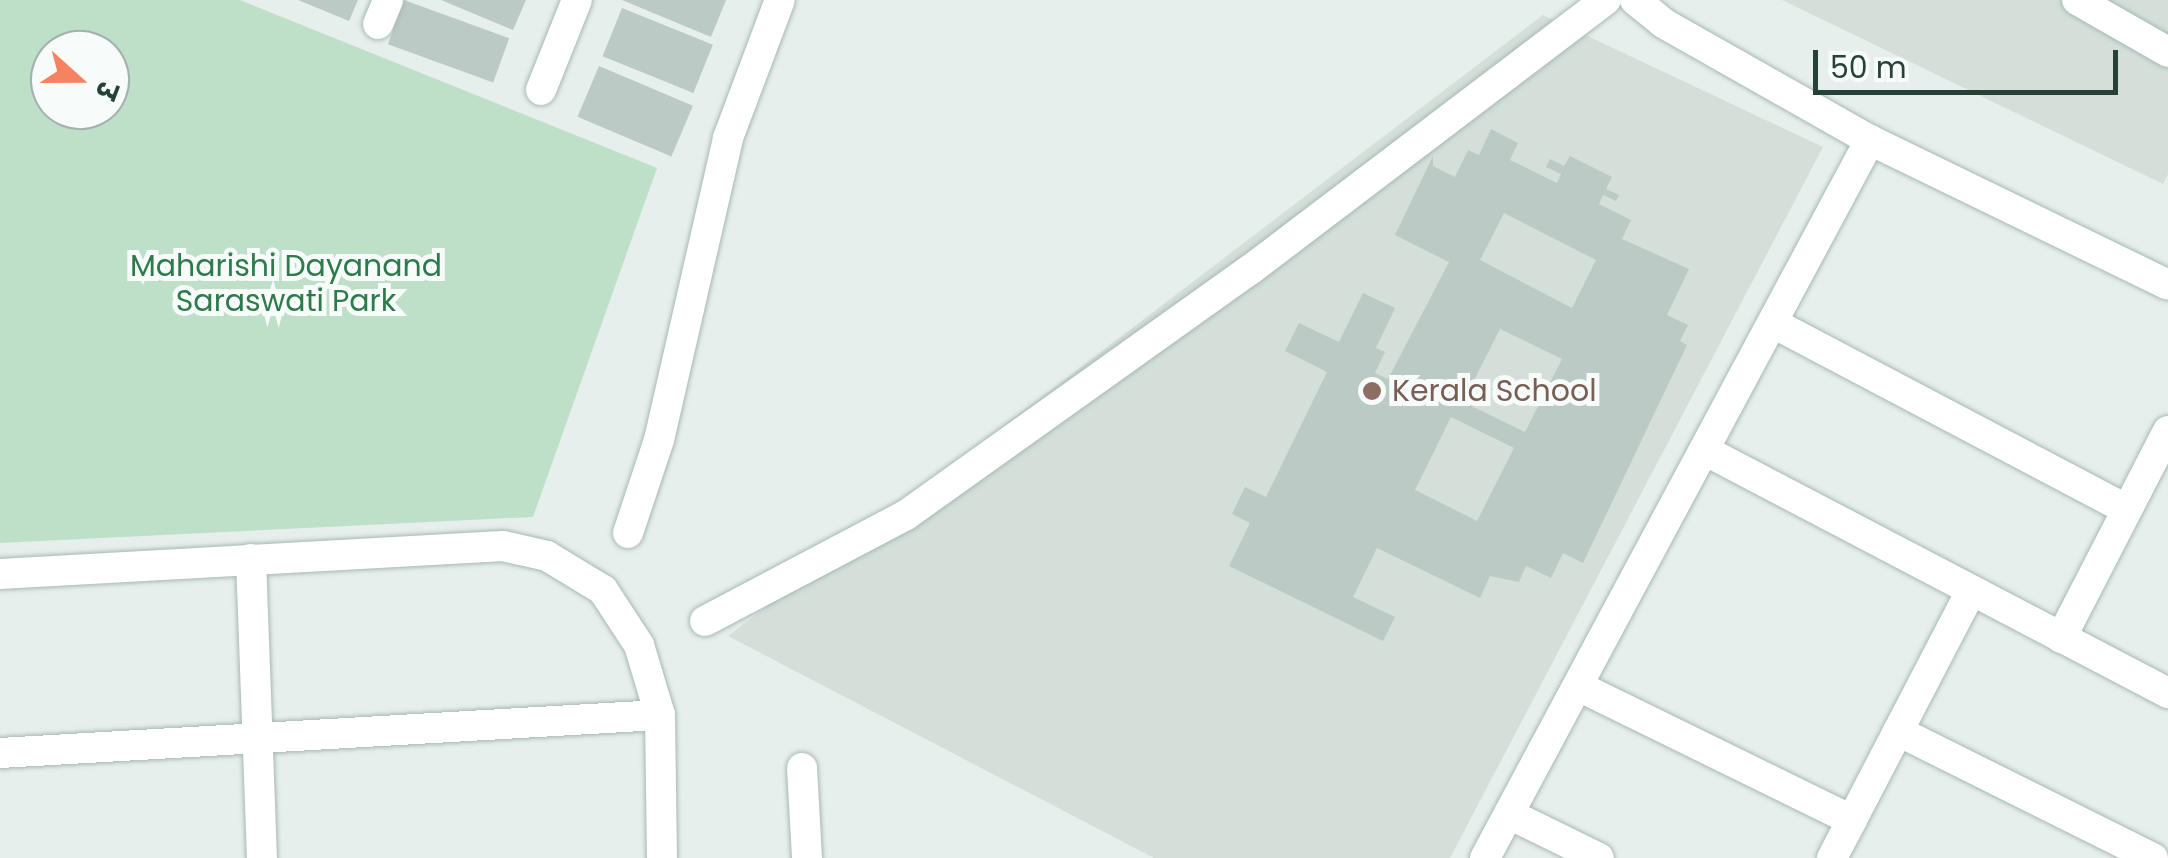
<!DOCTYPE html>
<html>
<head>
<meta charset="utf-8">
<style>
  body { margin:0 }
  #map { position:relative; width:2168px; height:858px; overflow:hidden; background:#e6efeb; font-family:Poppins,"Noto Sans Devanagari",sans-serif }
  div>[style] { position:absolute }
  [style*='--x'] { left:calc(var(--x)*1px); top:calc(var(--y)*1px); width:calc(var(--w)*1px); rotate:calc(var(--a)*1deg) }
  .built>* { inset:0; background:#d4dfda }
  .green>* { inset:0; background:#bfe0c8 }
  .building>* { inset:0; background:#bbcac4; transform-origin:0 0 }
  .roads { filter:drop-shadow(0 0 2px #a8b8b2) drop-shadow(0 0 2px #a8b8b2) }
  .street>* { height:30px; margin:-15px; padding:0 15px; transform-origin:15px; border-radius:15px; background:#fff }
  .dots>* { width:28px; height:28px; translate:-50% -50%; box-sizing:border-box; border:5px solid #f7fbf9; border-radius:50% }
  span { translate:-50% -50%; white-space:nowrap; text-align:center; line-height:1.15; -webkit-text-stroke:10px #f7fbf9; paint-order:stroke }
  .park-label { font-size:30px; color:#2d7a4b }
  .education-label { font-size:30px; color:#785e54 }
  .left { translate:0 -50%; text-align:left }
  .north { position:absolute; left:30px; top:30px; width:100px; height:100px; box-sizing:border-box; background:#f7fbf9; border:2px solid #a3b1ad; border-radius:50%; rotate:111deg; font-size:28px; font-weight:700; line-height:40px; text-align:center; color:#24423a }
  .north::after { content:''; display:block; margin:auto; width:35px; height:45px; background:#f4845f; clip-path:polygon(50% 0,100% 100%,50% 72%,0 100%) }
  .scale { position:absolute; left:1813px; top:50px; width:305px; height:45px; box-sizing:border-box; border:5px solid #24423a; border-top:0; padding-left:12px; font-size:30px; line-height:35px; white-space:nowrap; color:#24423a; -webkit-text-stroke:8px #f7fbf9; paint-order:stroke }
</style>
</head>
<body>
<div id="map">
  <div class="built">
    <i style="clip-path:polygon(1782px 0,2168px 0,2168px 174px,2163px 184px)"></i>
    <i style="clip-path:polygon(1543px 15px,1823px 147px,1450px 858px,1154px 858px,728px 636px)"></i>
  </div>
  <div class="green">
    <i style="clip-path:polygon(evenodd,0 0,240px 0,657px 168px,533px 517px,0 543px,0 0,50px 50px,110px 50px,110px 110px,50px 110px,50px 50px)"></i>
  </div>
  <div class="building">
    <i style="clip-path:polygon(298px 0,358px 0,349px 21px)"></i>
    <i style="left:404px;top:0;width:112px;height:47px;rotate:20deg"></i>
    <i style="clip-path:polygon(441px 0,526px 0,513px 30px)"></i>
    <i style="clip-path:polygon(622px 0,726px 0,711px 37px)"></i>
    <i style="left:622px;top:8px;width:98px;height:52px;rotate:22deg"></i>
    <i style="left:599px;top:66px;width:102px;height:55px;rotate:23deg"></i>
    <i style="clip-path:polygon(evenodd,1491px 129px,1518px 143px,1510px 160px,1557px 183px,1561px 174px,1546px 167px,1550px 159px,1564px 166px,1570px 156px,1612px 177px,1606px 189px,1619px 195px,1616px 201px,1603px 195px,1599px 204px,1631px 220px,1622px 239px,1689px 269px,1667px 315px,1688px 325px,1680px 341px,1687px 345px,1583px 563px,1563px 553px,1551px 578px,1526px 566px,1519px 582px,1490px 576px,1480px 598px,1377px 548px,1353px 597px,1395px 617px,1383px 641px,1229px 566px,1250px 523px,1232px 514px,1245px 487px,1266px 497px,1327px 372px,1285px 351px,1299px 323px,1339px 342px,1363px 293px,1395px 308px,1376px 348px,1385px 352px,1375px 373px,1388px 379px,1449px 262px,1395px 235px,1433px 156px,1433px 166px,1455px 177px,1468px 150px,1479px 155px,1491px 129px,1504px 213px,1596px 260px,1572px 308px,1480px 260px,1504px 213px,1491px 129px,1500px 329px,1562px 359px,1525px 432px,1463px 402px,1500px 329px,1491px 129px,1451px 417px,1514px 448px,1477px 521px,1415px 490px,1451px 417px)"></i>
  </div>
  <div class="roads">
    <div class="street">
      <i style="--x:1635;--y:0;--w:36;--a:39"></i>
      <i style="--x:1663;--y:23;--w:238;--a:29.5"></i>
      <i style="--x:1870;--y:140;--w:331;--a:25.9"></i>
      <i style="--x:2077;--y:0;--w:105;--a:29.7"></i>
      <i style="--x:378;--y:24;--w:26;--a:-67"></i>
      <i style="--x:541;--y:90;--w:97;--a:-68.2"></i>
      <i style="--x:1773;--y:323;--w:400;--a:27.8"></i>
      <i style="--x:1704;--y:450;--w:524;--a:27.64"></i>
      <i style="--x:628;--y:533;--w:98;--a:-71.6"></i>
      <i style="--x:659;--y:440;--w:310;--a:-77.1"></i>
      <i style="--x:728;--y:138;--w:147;--a:-69.4"></i>
      <i style="--x:251;--y:559;--w:299;--a:87.9"></i>
      <i style="--x:0;--y:574;--w:504;--a:-3.19"></i>
      <i style="--x:503;--y:546;--w:45;--a:12.8"></i>
      <i style="--x:547;--y:556;--w:66;--a:31.3"></i>
      <i style="--x:603;--y:590;--w:66;--a:56.8"></i>
      <i style="--x:639;--y:645;--w:73;--a:73.3"></i>
      <i style="--x:660;--y:715;--w:143;--a:89.2"></i>
      <i style="--x:705;--y:621;--w:227;--a:-27.8"></i>
      <i style="--x:906;--y:515;--w:422;--a:-35.5"></i>
      <i style="--x:1250;--y:270;--w:447;--a:-37.2"></i>
      <i style="--x:2061;--y:638;--w:233;--a:-62.7"></i>
      <i style="--x:1578;--y:686;--w:305;--a:26.1"></i>
      <i style="--x:1898;--y:731;--w:285;--a:26.5"></i>
      <i style="--x:0;--y:753;--w:661;--a:-3.3"></i>
      <i style="--x:802;--y:768;--w:90;--a:86.8"></i>
      <i style="--x:1509;--y:814;--w:100;--a:26.1"></i>
      <i style="--x:1485;--y:858;--w:815;--a:-61.8"></i>
      <i style="--x:1832;--y:858;--w:301;--a:-62.5"></i>
    </div>
  </div>
  <div class="dots">
    <i style="left:1372px;top:391px;background:#8d6e63"></i>
  </div>
  <div class="park-label">
    <span style="left:286px;top:283px">Maharishi Dayanand<br>Saraswati Park</span>
  </div>
  <div class="education-label">
    <span class="left" style="left:1392px;top:391px">Kerala School</span>
  </div>
  <div class="north">उ</div>
  <div class="scale">50 m</div>
</div>
</body>
</html>
